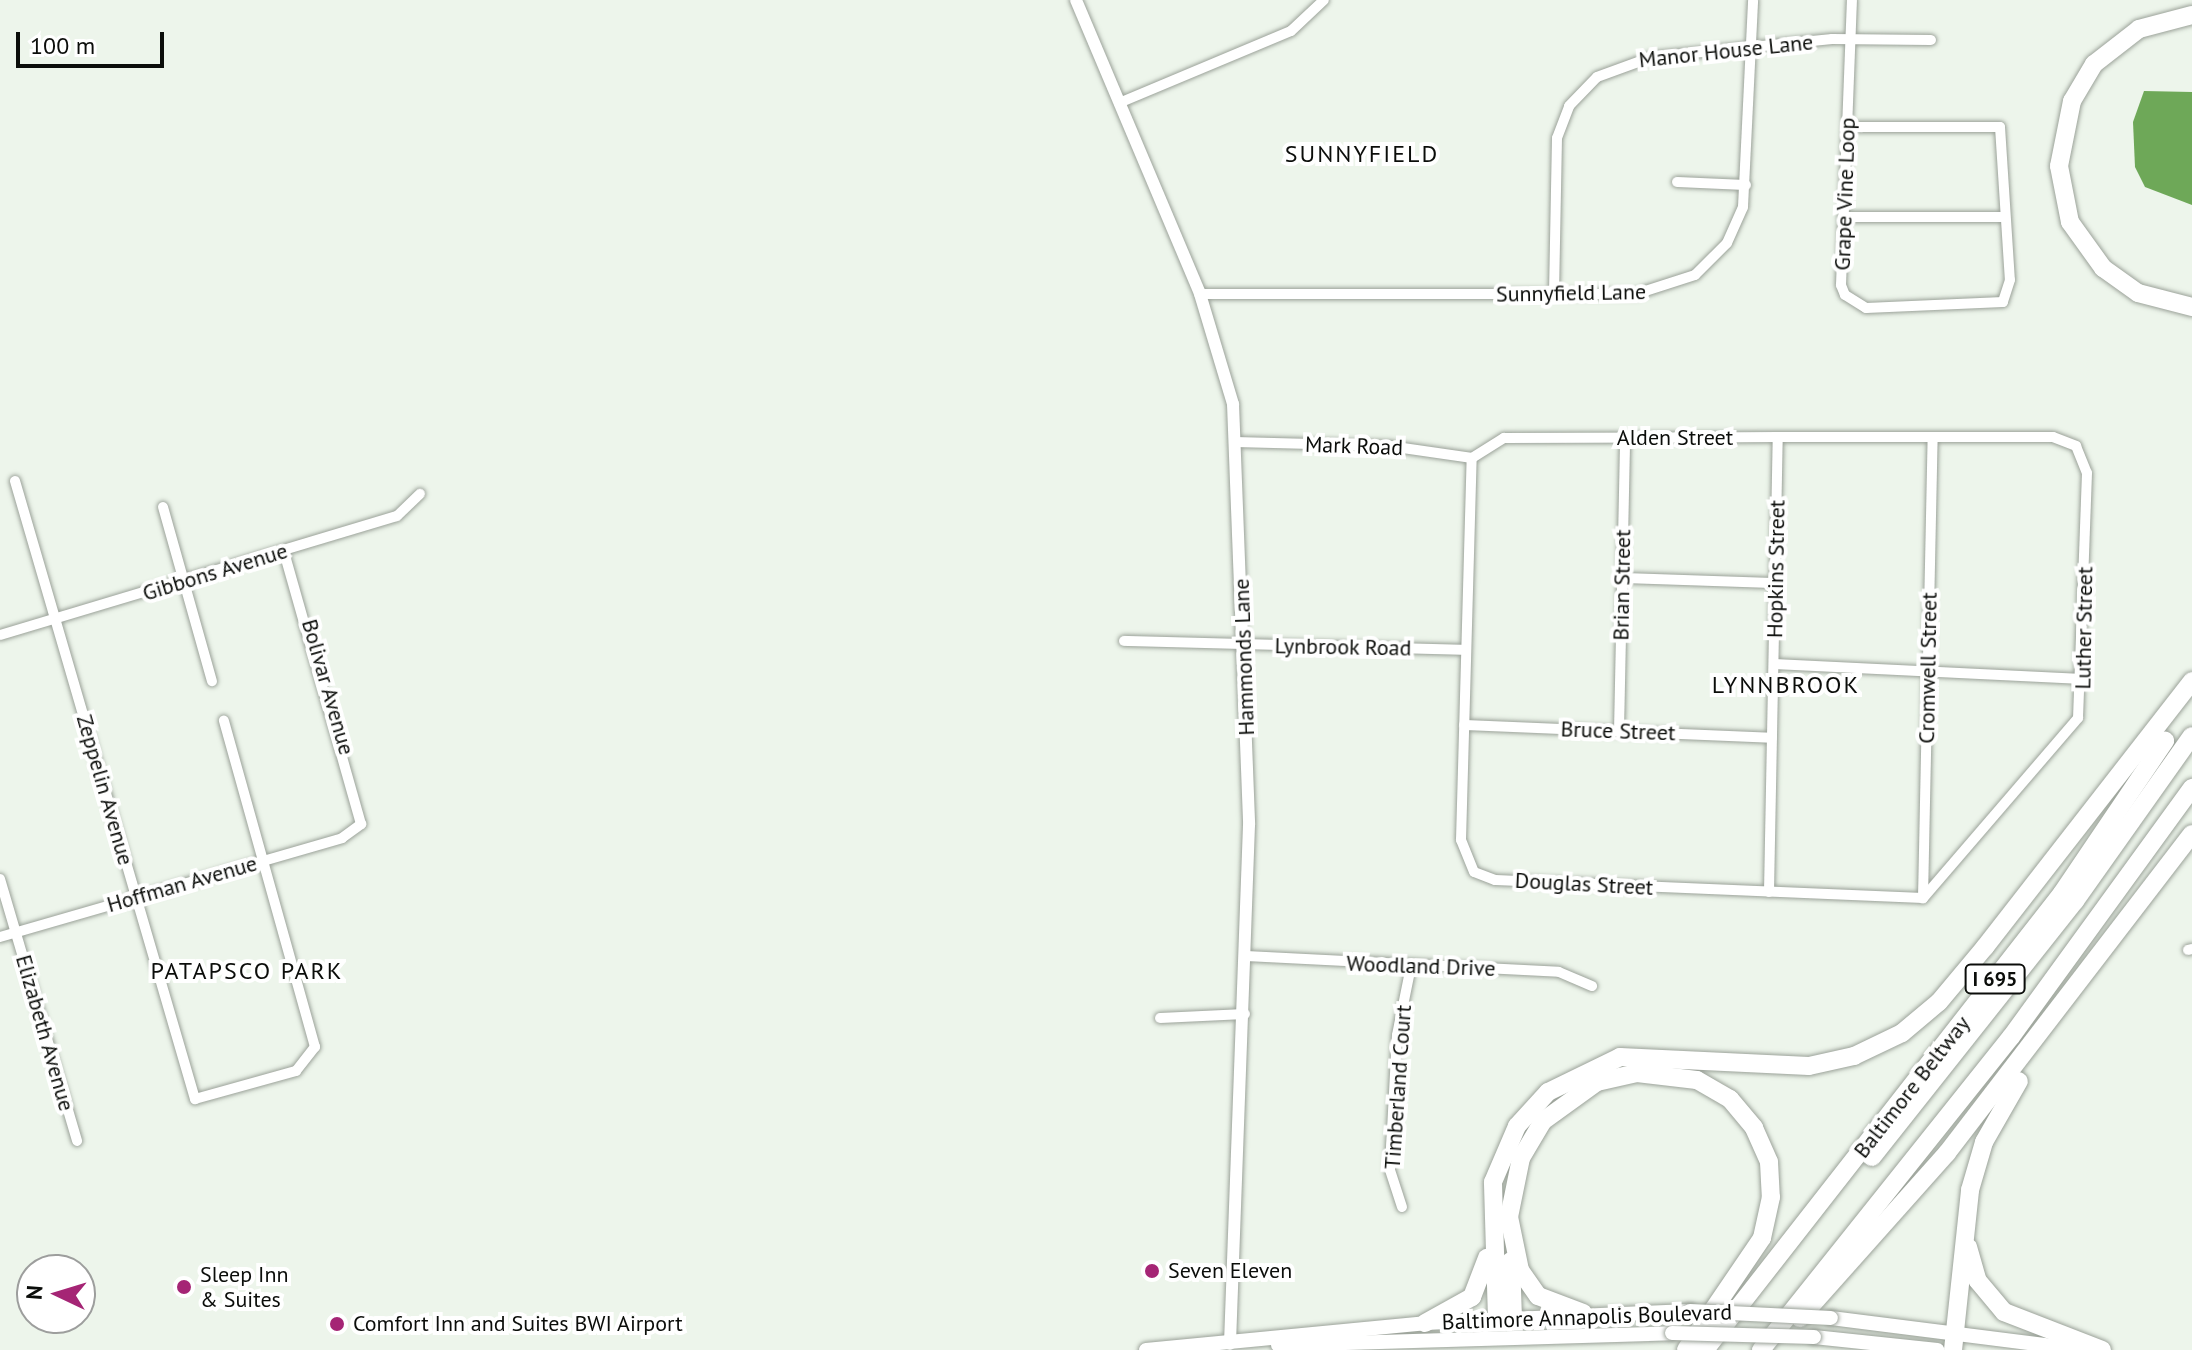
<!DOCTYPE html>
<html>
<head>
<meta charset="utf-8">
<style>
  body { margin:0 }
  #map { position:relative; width:2192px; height:1350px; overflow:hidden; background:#edf5eb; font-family:"PT Sans",sans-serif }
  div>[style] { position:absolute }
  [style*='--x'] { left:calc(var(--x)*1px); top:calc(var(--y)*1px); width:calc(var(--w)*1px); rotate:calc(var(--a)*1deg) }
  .water>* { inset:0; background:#6ea858 }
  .roads { filter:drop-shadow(0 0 2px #9ba299) drop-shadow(0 0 2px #9ba299) }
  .minor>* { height:10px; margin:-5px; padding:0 5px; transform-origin:5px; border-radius:5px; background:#fff }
  .tertiary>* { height:12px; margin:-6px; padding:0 6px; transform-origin:6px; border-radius:6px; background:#fff }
  .secondary>* { height:14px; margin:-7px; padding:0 7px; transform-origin:7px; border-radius:7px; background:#fff }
  .motorway>* { height:18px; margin:-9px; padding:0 9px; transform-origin:9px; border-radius:9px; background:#fff }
  .bridges { filter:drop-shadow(0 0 2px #9ba299) drop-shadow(0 0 2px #9ba299) }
  .secondary-bridge>* { height:14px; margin:-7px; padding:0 7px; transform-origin:7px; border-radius:7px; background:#fff }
  .dots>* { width:22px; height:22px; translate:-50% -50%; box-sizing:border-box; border:4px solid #fff; border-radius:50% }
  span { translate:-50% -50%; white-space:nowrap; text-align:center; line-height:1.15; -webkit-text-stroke:8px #fff; paint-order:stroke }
  .shield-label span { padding:2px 6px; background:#fff; border:2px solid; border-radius:6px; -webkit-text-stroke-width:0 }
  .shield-label { font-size:20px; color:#0b0d0a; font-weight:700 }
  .street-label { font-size:22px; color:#0b0d0a }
  .poi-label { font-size:22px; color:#0b0d0a }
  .left { translate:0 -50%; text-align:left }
  .neighbourhood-label { font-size:24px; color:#0b0d0a; letter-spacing:2px }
  .north { position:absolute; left:16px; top:1254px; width:80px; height:80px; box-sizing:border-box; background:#fff; border:2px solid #9d9e9d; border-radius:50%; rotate:274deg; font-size:22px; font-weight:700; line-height:32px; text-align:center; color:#0b0d0a }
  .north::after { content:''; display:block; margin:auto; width:28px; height:36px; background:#a52575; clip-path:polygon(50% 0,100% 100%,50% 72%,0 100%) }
  .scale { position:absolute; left:16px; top:32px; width:148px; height:36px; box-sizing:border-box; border:4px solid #0b0d0a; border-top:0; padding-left:10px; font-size:24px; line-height:28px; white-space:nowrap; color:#0b0d0a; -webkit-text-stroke:6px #fff; paint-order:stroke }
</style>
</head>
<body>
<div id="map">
  <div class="water">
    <i style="clip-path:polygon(2144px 91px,2192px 92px,2192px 205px,2145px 187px,2135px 167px,2133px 122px)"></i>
  </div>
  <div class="roads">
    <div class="minor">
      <i style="--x:1119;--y:103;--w:186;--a:-22.7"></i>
      <i style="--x:1291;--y:31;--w:45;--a:-43.2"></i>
      <i style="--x:1848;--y:127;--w:152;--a:0"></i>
      <i style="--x:2000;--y:127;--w:153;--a:86.3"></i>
      <i style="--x:2010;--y:280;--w:23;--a:108"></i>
      <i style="--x:2003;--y:302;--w:137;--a:177.5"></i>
      <i style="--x:1866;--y:308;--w:25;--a:-148"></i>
      <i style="--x:1845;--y:295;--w:11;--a:-112"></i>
      <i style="--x:1841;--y:285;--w:285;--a:-87.8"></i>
      <i style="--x:1677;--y:182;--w:69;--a:2.5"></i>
      <i style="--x:1843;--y:217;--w:162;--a:0"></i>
      <i style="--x:1200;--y:294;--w:436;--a:0"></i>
      <i style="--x:1636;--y:294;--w:62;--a:-17.9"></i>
      <i style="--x:1695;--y:275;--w:45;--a:-45"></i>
      <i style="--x:1727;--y:243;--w:39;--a:-66"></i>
      <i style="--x:1743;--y:207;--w:207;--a:-87.2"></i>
      <i style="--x:1554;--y:294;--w:156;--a:-88.9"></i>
      <i style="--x:1557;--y:138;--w:34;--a:-69"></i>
      <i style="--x:1569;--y:106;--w:40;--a:-46"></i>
      <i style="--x:1597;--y:77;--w:59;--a:-20"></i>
      <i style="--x:1652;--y:57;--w:181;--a:-5.7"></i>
      <i style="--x:1832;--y:39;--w:99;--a:0.6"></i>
      <i style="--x:1778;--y:437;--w:275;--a:0"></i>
      <i style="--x:2053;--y:437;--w:25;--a:21"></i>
      <i style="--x:2076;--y:446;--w:29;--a:68"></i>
      <i style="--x:2087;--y:473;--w:245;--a:92.1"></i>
      <i style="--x:2078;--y:718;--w:238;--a:130.7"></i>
      <i style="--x:1923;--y:898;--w:428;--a:-177.6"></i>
      <i style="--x:1495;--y:880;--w:22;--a:-159"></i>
      <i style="--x:1474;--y:872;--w:35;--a:-112"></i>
      <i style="--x:1461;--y:840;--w:382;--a:-88.4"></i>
      <i style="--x:1472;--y:458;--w:38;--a:-32"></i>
      <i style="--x:1504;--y:438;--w:274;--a:-0.2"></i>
      <i style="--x:1235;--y:442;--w:154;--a:1.5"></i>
      <i style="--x:1389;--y:446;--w:84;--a:8.2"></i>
      <i style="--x:15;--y:481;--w:644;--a:73.76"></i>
      <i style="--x:195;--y:1099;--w:105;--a:-15.5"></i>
      <i style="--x:296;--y:1071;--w:31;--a:-52"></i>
      <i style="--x:315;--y:1047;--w:339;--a:-105.6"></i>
      <i style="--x:163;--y:507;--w:181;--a:74.3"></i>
      <i style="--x:1622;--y:578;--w:153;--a:1.9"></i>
      <i style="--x:0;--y:635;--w:414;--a:-16.7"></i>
      <i style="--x:397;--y:516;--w:32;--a:-44"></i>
      <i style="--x:1124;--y:641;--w:342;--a:1.5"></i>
      <i style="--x:1774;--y:664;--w:309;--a:2.8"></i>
      <i style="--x:1464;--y:725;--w:308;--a:2.4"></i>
      <i style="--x:1619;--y:731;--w:293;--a:-88.8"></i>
      <i style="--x:0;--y:879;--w:273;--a:73.6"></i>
      <i style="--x:1769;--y:892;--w:455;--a:-88.9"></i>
      <i style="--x:1923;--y:898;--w:461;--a:-88.8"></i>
      <i style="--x:0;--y:937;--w:356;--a:-16.1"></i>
      <i style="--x:342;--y:838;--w:24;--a:-36"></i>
      <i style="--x:361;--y:824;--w:283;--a:-105.8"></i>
      <i style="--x:2188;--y:950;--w:4;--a:-14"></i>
      <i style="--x:1246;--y:956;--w:313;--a:2.9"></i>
      <i style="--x:1559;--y:972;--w:36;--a:23"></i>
      <i style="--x:1160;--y:1018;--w:85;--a:-2.7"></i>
      <i style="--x:1402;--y:1207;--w:40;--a:-108"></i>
      <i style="--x:1390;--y:1169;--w:134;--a:-87"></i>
      <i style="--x:1397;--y:1035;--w:70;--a:-78.5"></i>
    </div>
    <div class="tertiary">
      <i style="--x:1076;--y:0;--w:319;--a:67.1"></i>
      <i style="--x:1200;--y:294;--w:115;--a:73.3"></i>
      <i style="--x:1233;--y:404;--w:421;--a:87.8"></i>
      <i style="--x:1249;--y:825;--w:519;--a:92.1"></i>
    </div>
    <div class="secondary">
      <i style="--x:1831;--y:1318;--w:257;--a:7.2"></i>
      <i style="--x:1814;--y:1337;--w:124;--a:6"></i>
      <i style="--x:1278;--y:1345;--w:394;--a:-1.7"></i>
      <i style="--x:1146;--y:1350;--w:280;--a:-5.5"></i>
      <i style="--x:1425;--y:1323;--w:265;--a:-2.6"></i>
    </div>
    <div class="motorway">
      <i style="--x:2192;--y:15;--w:55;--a:165.2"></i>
      <i style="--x:2139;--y:29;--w:57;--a:142.1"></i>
      <i style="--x:2094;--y:64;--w:43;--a:120.7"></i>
      <i style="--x:2072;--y:101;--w:66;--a:101.3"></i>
      <i style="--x:2059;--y:166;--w:57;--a:78.9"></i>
      <i style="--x:2070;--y:222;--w:57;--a:54.3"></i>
      <i style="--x:2103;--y:268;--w:43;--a:35.5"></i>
      <i style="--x:2138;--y:293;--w:56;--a:14.5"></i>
      <i style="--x:1872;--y:1157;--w:327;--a:-51.6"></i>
      <i style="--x:2075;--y:901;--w:202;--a:-54.7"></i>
      <i style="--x:1968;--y:1247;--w:35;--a:74"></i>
      <i style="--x:1978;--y:1281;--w:40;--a:50"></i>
      <i style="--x:2004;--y:1312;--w:105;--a:21.2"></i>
      <i style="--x:1511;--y:1261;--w:57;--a:88"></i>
      <i style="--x:1583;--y:1313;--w:48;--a:-159.3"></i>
      <i style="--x:1538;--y:1296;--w:32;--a:-125"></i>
      <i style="--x:1520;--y:1270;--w:54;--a:-101.7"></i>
      <i style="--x:1509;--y:1217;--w:60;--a:-78.5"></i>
      <i style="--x:1521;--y:1158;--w:43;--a:-59.3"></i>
      <i style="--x:1543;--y:1121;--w:67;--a:-35.8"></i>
      <i style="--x:1597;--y:1082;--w:41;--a:-12.7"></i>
      <i style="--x:1637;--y:1073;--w:60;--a:6.7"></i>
      <i style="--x:1697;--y:1080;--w:38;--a:30"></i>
      <i style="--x:1730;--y:1099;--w:38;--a:50"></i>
      <i style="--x:1754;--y:1128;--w:37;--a:66"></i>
      <i style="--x:1769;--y:1162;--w:35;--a:87"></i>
      <i style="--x:1771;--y:1197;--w:42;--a:102.4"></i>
      <i style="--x:1762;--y:1238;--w:135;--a:124.2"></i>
      <i style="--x:1800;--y:1318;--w:221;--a:-48.3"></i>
      <i style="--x:1947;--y:1153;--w:402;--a:-52.5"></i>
      <i style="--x:1497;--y:1319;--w:137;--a:-91.7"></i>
      <i style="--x:1493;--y:1182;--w:61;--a:-66.8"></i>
      <i style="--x:1517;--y:1126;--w:46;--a:-47.6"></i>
      <i style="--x:1548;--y:1092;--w:80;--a:-25.9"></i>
      <i style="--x:1620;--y:1057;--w:189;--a:2.7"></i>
      <i style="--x:1809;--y:1066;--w:46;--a:-12.5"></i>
      <i style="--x:1854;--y:1056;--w:53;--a:-25.6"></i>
      <i style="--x:1902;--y:1033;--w:48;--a:-40"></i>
      <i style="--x:1939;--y:1002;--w:72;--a:-50.1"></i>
      <i style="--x:1985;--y:947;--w:337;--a:-52.1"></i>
      <i style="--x:1425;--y:1323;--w:54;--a:-29"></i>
      <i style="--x:1472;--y:1297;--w:42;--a:-69"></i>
      <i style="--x:1705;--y:1350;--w:580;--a:-52"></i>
      <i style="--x:2062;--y:893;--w:184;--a:-55.9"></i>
      <i style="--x:1761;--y:1350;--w:401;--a:-51.4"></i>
      <i style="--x:2011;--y:1037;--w:308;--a:-54"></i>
      <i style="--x:1953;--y:1350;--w:161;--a:-83.9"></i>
      <i style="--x:1970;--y:1190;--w:50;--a:-73.7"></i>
      <i style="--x:1984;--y:1142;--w:70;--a:-60.2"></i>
    </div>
  </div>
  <div class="bridges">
    <div class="secondary-bridge">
      <i style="--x:1690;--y:1311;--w:141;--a:2.8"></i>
      <i style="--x:1672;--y:1333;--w:142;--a:1.6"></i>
    </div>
  </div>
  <div class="dots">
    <i style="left:1152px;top:1271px;background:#a52575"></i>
    <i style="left:184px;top:1287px;background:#a52575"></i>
    <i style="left:337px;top:1324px;background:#a52575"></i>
  </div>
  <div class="shield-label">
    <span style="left:1995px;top:979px">I 695</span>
  </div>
  <div class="street-label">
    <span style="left:1726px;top:51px;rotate:-6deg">Manor House Lane</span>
    <span style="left:1845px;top:194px;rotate:-88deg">Grape Vine Loop</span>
    <span style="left:1571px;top:293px;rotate:-1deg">Sunnyfield Lane</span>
    <span style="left:1675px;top:438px">Alden Street</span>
    <span style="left:1354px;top:446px;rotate:2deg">Mark Road</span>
    <span style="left:1776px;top:569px;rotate:-89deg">Hopkins Street</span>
    <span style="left:215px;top:572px;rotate:-17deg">Gibbons Avenue</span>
    <span style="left:1622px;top:585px;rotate:-89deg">Brian Street</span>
    <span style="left:2084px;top:628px;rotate:-89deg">Luther Street</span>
    <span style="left:1343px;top:647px;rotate:1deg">Lynbrook Road</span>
    <span style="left:1244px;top:657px;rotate:-92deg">Hammonds Lane</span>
    <span style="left:1928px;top:668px;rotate:-89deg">Cromwell Street</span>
    <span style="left:328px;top:687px;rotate:74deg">Bolivar Avenue</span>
    <span style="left:1618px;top:731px;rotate:2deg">Bruce Street</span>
    <span style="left:105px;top:790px;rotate:74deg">Zeppelin Avenue</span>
    <span style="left:182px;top:884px;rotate:-16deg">Hoffman Avenue</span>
    <span style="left:1584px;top:884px;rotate:3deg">Douglas Street</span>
    <span style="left:1421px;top:966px;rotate:2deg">Woodland Drive</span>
    <span style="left:45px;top:1033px;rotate:74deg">Elizabeth Avenue</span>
    <span style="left:1398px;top:1087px;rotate:-86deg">Timberland Court</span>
    <span style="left:1912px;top:1087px;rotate:-52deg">Baltimore Beltway</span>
    <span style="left:1587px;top:1317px;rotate:-2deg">Baltimore Annapolis Boulevard</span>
  </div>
  <div class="poi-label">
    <span class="left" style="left:1168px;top:1271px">Seven Eleven</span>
    <span class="left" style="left:200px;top:1287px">Sleep Inn<br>&amp; Suites</span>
    <span class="left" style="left:353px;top:1324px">Comfort Inn and Suites BWI Airport</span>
  </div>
  <div class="neighbourhood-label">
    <span style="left:1362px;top:154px">SUNNYFIELD</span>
    <span style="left:1786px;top:685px">LYNNBROOK</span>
    <span style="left:247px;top:971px">PATAPSCO PARK</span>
  </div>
  <div class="north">N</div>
  <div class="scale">100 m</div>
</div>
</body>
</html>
